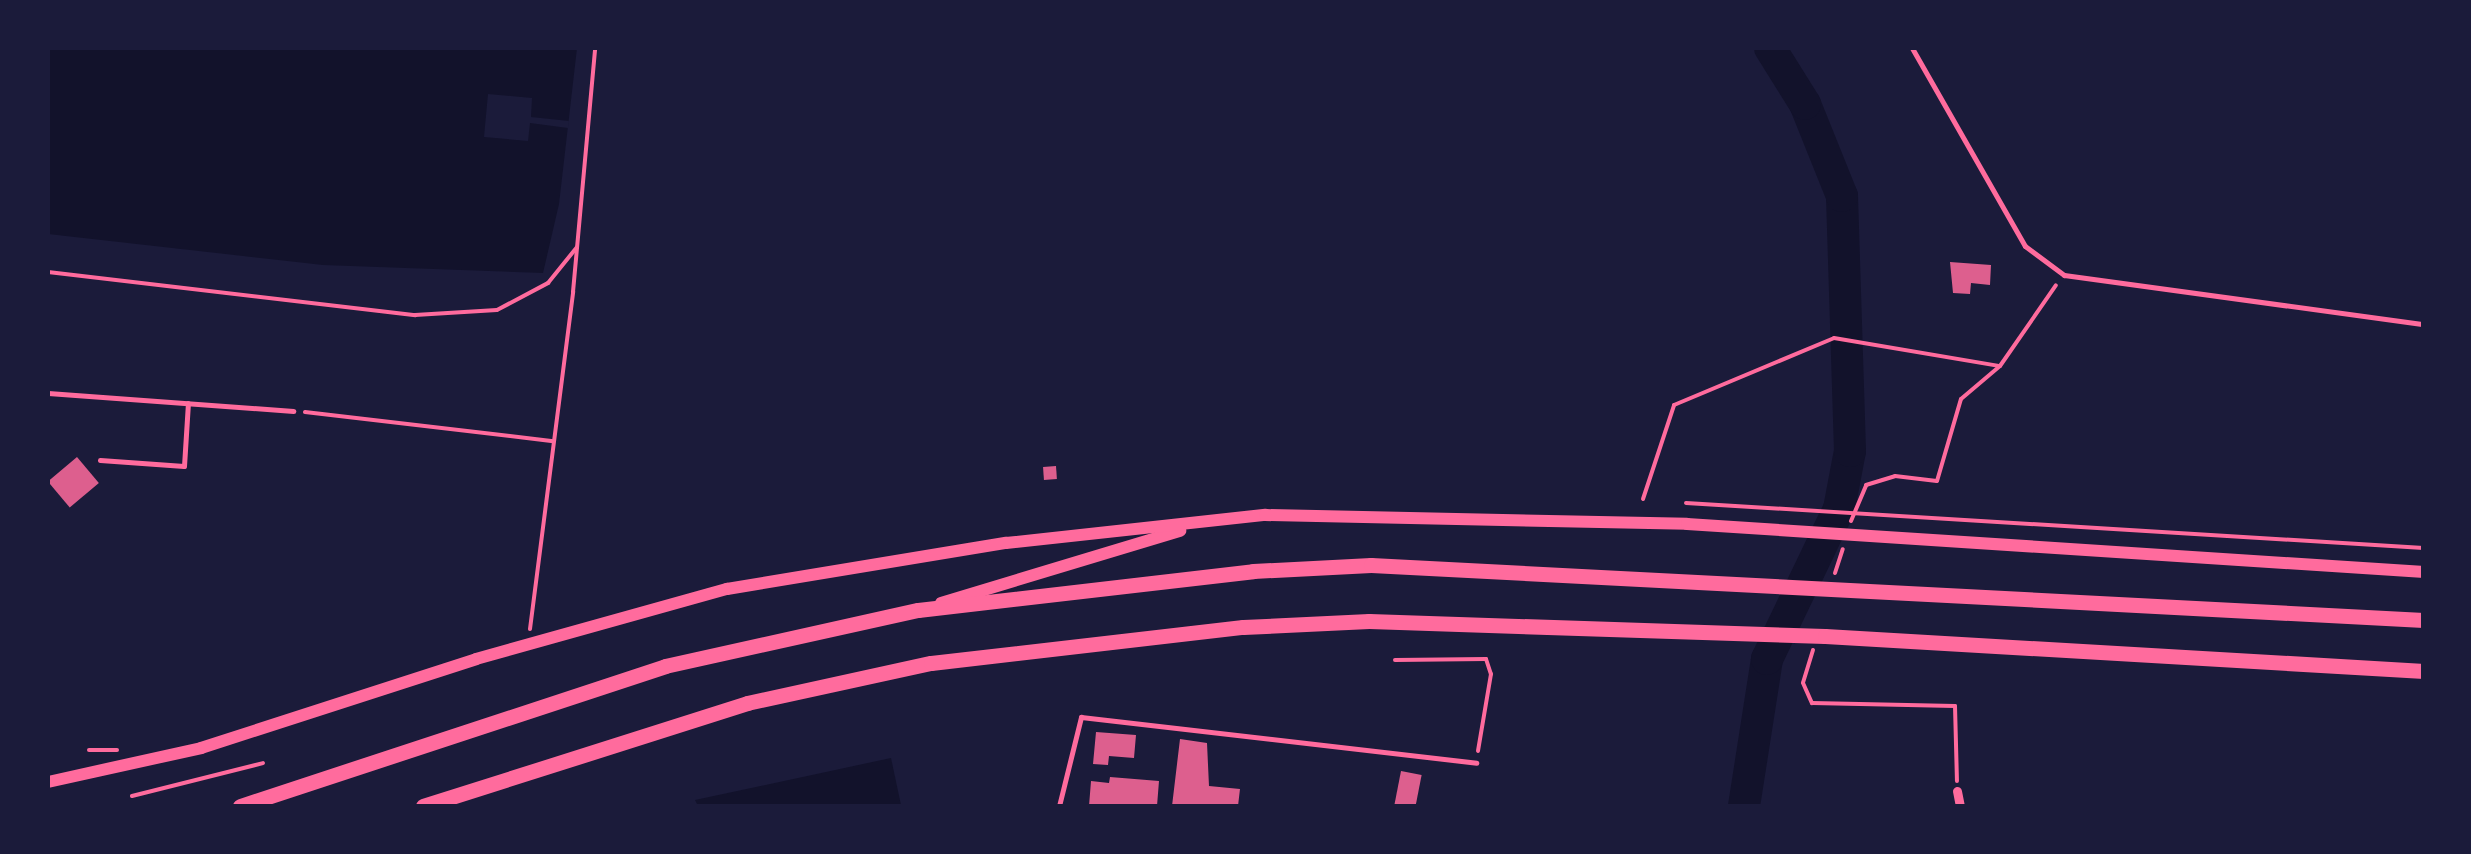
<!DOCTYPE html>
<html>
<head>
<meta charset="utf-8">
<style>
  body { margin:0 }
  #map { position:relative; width:2471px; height:854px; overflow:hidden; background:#1b1b3a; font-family:Rubik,sans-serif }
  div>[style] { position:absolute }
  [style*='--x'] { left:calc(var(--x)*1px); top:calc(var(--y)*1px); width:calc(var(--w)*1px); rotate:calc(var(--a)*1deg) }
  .water>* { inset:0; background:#12122b }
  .pier>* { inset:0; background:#1b1b3a }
  .river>* { height:32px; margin:-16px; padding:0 16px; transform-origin:16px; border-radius:16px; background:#12122b }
  .building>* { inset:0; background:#dd5f8e; transform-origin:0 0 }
  .path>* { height:4px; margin:-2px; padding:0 2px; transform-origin:2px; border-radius:2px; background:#ff6b9d }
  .service>* { height:5px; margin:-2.5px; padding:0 2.5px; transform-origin:2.5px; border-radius:2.5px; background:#ff6b9d }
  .minor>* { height:9px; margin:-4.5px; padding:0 4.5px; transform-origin:4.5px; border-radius:4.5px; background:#ff6b9d }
  .secondary>* { height:12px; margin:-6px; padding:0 6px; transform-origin:6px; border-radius:6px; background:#ff6b9d }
  .trunk>* { height:15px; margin:-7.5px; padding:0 7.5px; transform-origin:7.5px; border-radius:7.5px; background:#ff6b9d }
  span { translate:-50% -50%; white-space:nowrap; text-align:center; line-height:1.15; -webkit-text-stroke:9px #1b1b3a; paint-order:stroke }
  .frame { position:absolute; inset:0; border:50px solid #1b1b3a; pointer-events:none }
</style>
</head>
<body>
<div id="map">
  <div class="water">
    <i style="clip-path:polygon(48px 48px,577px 48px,559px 204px,543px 273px,323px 265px,48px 234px)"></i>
    <i style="clip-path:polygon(891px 758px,901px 805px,896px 806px,698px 806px,695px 800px)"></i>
  </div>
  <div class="pier">
    <i style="clip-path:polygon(488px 94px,532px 98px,531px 117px,569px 121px,568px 128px,530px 123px,528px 141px,484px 137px)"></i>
  </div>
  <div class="river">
    <i style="--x:1744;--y:806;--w:149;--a:-81.1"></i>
    <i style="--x:1767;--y:659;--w:166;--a:-64.4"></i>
    <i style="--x:1839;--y:509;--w:59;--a:-79.3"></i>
    <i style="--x:1850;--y:451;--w:255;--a:-91.8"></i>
    <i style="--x:1842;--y:196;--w:99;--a:-111.9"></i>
    <i style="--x:1805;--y:104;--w:66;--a:-122"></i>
  </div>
  <div class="building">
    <i style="clip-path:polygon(1950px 262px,1991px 265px,1990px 285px,1971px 283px,1970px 294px,1953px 293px)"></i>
    <i style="left:77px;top:457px;width:34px;height:38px;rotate:50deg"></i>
    <i style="left:1056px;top:466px;width:13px;height:13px;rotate:86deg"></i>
    <i style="clip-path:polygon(1096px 732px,1136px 735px,1134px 758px,1109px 756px,1108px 765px,1093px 764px)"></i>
    <i style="clip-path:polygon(1180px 739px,1207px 743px,1209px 786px,1240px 789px,1238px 806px,1172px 806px)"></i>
    <i style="left:1401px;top:771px;width:21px;height:36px;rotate:11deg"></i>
    <i style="clip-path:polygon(1110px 777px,1159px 781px,1157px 806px,1089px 806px,1091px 781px,1109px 783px)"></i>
  </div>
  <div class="path">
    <i style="--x:48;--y:272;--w:370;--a:6.7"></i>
    <i style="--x:415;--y:315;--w:82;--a:-3.5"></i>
    <i style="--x:497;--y:310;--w:58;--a:-27.9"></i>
    <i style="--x:548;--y:283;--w:46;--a:-51.1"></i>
    <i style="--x:305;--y:412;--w:250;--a:6.7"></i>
    <i style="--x:1643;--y:499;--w:99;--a:-71.7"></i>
    <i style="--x:1674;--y:405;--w:173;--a:-22.7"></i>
    <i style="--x:1834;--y:338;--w:167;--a:9.6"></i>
    <i style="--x:1686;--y:503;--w:739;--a:3.49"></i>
    <i style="--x:1851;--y:521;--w:39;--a:-67"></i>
    <i style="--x:1866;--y:485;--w:30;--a:-17"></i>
    <i style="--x:1895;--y:476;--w:42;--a:6.8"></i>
    <i style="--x:1937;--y:481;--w:85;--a:-73.7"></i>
    <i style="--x:1961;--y:399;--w:51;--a:-40.2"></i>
    <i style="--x:2000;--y:366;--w:98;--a:-55.3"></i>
    <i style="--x:1835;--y:573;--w:25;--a:-72"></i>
    <i style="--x:530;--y:629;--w:340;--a:-82.7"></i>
    <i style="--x:573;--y:292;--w:245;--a:-84.8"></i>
    <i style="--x:1813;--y:650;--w:34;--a:107"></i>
    <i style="--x:1803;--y:683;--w:22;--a:66"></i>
    <i style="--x:1812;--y:703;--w:143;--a:1.2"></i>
    <i style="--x:1955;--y:706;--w:75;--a:88.5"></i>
    <i style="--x:1395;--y:660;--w:91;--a:-0.6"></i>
    <i style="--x:1486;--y:659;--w:16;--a:72"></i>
    <i style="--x:1491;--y:674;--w:78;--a:99.6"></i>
    <i style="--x:89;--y:750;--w:28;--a:0"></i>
    <i style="--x:132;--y:796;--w:135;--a:-14.1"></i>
  </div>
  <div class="service">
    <i style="--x:1912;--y:48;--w:228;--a:60.3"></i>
    <i style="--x:2025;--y:246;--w:49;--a:36.6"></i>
    <i style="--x:2064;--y:275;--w:363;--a:7.8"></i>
    <i style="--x:48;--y:393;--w:246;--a:4.2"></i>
    <i style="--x:100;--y:460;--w:84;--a:4.1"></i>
    <i style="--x:184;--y:466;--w:63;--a:-86.4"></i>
    <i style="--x:1059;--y:806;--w:92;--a:-76.1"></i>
    <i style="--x:1081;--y:717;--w:398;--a:6.6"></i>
  </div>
  <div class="minor">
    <i style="--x:1957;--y:791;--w:15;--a:79"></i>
  </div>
  <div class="secondary">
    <i style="--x:941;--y:603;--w:250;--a:-16.8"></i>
    <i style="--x:48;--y:782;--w:157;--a:-12.5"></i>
    <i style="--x:201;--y:748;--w:289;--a:-17.9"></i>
    <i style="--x:476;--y:659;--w:261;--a:-15.6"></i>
    <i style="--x:727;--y:589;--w:283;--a:-9.4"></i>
    <i style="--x:1006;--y:543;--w:261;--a:-6.2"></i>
    <i style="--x:1265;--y:515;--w:422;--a:1.2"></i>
    <i style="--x:1687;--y:524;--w:739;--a:3.73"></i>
  </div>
  <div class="trunk">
    <i style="--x:240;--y:806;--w:447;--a:-18.2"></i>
    <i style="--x:665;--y:666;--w:259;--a:-12.5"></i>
    <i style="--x:918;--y:610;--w:337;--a:-6.6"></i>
    <i style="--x:1253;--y:571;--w:118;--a:-2.9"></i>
    <i style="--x:1371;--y:565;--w:1054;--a:2.99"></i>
    <i style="--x:423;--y:806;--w:340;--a:-17.6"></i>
    <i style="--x:747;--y:703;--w:188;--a:-12.3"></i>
    <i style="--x:931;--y:663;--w:314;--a:-6.6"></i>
    <i style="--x:1243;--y:627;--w:126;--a:-2.7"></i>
    <i style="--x:1369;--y:621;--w:456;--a:1.9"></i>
    <i style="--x:1825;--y:636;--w:600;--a:3.34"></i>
  </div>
  <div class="frame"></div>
</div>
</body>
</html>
